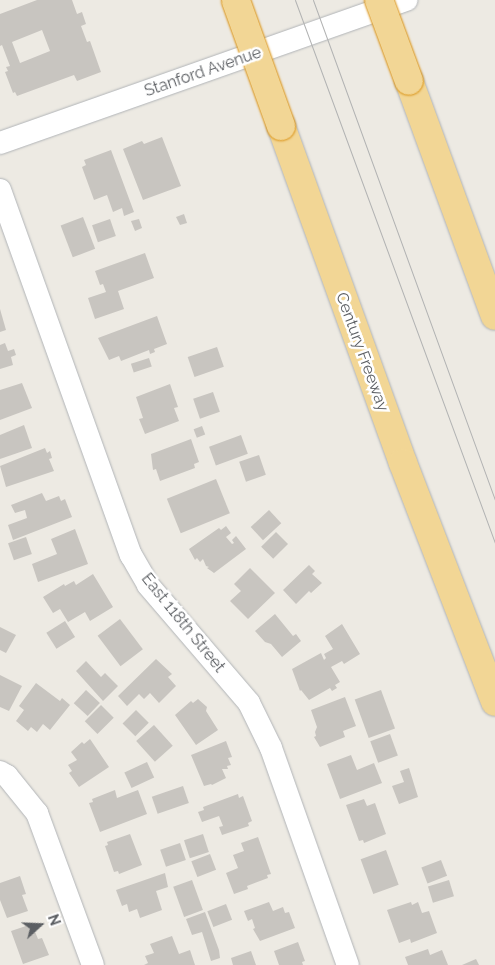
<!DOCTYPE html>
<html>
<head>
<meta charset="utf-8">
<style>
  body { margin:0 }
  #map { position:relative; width:495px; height:965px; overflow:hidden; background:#edeae3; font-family:Raleway,sans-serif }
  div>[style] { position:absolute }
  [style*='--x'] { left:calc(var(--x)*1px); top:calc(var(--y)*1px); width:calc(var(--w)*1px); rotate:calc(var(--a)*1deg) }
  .building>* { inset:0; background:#c8c5c0; transform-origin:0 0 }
  .roads { filter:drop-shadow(0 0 1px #b1b4b7) drop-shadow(0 0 1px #b1b4b7) }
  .minor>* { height:22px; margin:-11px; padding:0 11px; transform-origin:11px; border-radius:11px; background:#fff }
  .motorway>* { height:28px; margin:-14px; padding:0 14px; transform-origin:14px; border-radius:14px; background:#f2d695 }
  .tram>* { height:1px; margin:-0.5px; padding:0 0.5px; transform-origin:0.5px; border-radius:0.5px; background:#b2b3b3 }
  .bridges { filter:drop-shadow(0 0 1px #da9316) drop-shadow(0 0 1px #da9316) }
  .motorway-bridge>* { height:28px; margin:-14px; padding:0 14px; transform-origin:14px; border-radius:14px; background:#f2d695 }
  span { translate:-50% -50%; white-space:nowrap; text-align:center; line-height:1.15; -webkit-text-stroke:5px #fff; paint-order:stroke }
  .street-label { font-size:16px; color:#5c5f63 }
  .north { position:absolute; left:15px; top:900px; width:50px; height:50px; -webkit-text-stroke:4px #fff; paint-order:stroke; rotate:70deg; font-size:14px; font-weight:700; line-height:20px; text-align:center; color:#5c5f63 }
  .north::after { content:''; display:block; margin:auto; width:18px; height:22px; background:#5c5f63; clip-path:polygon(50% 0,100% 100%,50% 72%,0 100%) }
</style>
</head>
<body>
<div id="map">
  <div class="building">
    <i style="clip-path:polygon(evenodd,37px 0,72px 0,77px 14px,82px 12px,86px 24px,81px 26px,87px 42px,90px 41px,101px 72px,77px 81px,74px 75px,17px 96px,15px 92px,13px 93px,5px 72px,8px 71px,6px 67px,10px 66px,2px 45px,0 46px,0 14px,37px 0,42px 30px,50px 51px,20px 63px,12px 42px,42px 30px)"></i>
    <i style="clip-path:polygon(162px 137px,181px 186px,143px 200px,123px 149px,142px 141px,144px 144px)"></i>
    <i style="clip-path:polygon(111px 150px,134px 212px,124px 216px,122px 208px,113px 212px,107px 195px,94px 200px,82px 167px,86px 165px,84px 160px)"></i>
    <i style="clip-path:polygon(184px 214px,187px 223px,180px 225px,176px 217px)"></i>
    <i style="left:83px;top:217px;width:34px;height:24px;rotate:69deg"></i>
    <i style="left:110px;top:219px;width:18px;height:19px;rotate:71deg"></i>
    <i style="clip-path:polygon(139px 219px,142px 228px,135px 231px,131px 221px)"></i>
    <i style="clip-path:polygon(145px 253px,154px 278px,118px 291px,124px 309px,95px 319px,88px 298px,106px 292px,103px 284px,100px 285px,95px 271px)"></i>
    <i style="clip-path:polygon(0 309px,6px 330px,0 332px)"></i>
    <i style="clip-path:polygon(157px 316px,167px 344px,154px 349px,155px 352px,150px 354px,149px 350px,121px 361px,119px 356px,109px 360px,98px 338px)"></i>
    <i style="clip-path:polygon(5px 343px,8px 351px,14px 349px,16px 355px,11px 357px,13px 365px,0 369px,0 345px)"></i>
    <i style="left:217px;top:347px;width:21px;height:31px;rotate:71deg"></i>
    <i style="left:149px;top:358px;width:9px;height:19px;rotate:72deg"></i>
    <i style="clip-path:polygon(22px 383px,32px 408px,0 420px,0 390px)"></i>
    <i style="clip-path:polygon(170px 384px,178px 407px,174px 408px,179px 421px,145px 434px,139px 419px,143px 418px,136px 397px)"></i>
    <i style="left:213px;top:392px;width:21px;height:21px;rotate:71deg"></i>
    <i style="clip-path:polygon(24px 425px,32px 448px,0 459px,0 435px)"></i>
    <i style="left:202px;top:426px;width:9px;height:9px;rotate:69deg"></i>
    <i style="left:241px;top:435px;width:20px;height:34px;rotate:70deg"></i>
    <i style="clip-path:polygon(191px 439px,199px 462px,194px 464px,195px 468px,160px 481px,156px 469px,153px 470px,151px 454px)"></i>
    <i style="clip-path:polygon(45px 448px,47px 453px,50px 451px,52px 458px,49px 459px,54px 471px,6px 487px,0 466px)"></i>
    <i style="left:259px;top:455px;width:21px;height:21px;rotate:71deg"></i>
    <i style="left:216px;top:479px;width:37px;height:53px;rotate:68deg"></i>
    <i style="clip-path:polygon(42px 493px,46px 501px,59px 496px,61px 501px,65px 499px,72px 517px,13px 540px,8px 525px,27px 518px,25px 510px,15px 513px,11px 505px)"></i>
    <i style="left:269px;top:510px;width:18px;height:25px;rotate:47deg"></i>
    <i style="clip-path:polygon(226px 526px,231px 533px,226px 537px,232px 544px,234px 543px,232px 540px,236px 536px,246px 549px,214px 573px,207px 568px,209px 567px,206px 566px,203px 559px,200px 562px,197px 558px,195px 560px,189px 549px,219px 528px,221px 530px)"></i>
    <i style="clip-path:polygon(75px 529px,88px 564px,38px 582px,32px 564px,57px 554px,51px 539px)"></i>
    <i style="left:276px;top:532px;width:17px;height:21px;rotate:45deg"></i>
    <i style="left:26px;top:537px;width:18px;height:19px;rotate:71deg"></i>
    <i style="clip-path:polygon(309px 565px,315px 571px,312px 574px,322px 583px,311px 593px,309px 591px,296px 604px,283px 590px)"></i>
    <i style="clip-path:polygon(250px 568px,275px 593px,248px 619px,230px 601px,241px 591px,234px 584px)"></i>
    <i style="clip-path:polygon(93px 574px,113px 607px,90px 621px,85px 612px,68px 622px,60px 609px,53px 613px,43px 597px,64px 584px,65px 586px,74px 581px,76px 585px)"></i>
    <i style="clip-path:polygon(275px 614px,293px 636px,296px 634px,301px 641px,282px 657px,271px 644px,265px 642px,255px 631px)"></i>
    <i style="left:120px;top:619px;width:38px;height:28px;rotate:53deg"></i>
    <i style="left:65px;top:621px;width:19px;height:22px;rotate:58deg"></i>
    <i style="clip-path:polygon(342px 624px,360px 654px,344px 664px,342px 661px,331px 667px,340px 682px,335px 685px,337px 688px,332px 691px,330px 688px,309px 700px,301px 690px,300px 691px,292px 669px,321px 653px,324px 660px,326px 658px,324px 654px,333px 649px,325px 636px)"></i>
    <i style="clip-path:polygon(0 627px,16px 635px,6px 653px,0 650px)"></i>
    <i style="clip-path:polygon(156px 659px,172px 674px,168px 677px,176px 686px,159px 703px,150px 693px,144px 699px,139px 694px,127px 706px,118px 696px)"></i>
    <i style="clip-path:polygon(86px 661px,101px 677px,105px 673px,118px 686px,103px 701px,76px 671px)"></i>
    <i style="clip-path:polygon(0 675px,22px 686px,9px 711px,0 707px)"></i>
    <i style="clip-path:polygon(36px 683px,60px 701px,62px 698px,70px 705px,50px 730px,43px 724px,37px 732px,31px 727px,28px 731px,16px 721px,24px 710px,19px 706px)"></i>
    <i style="left:86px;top:690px;width:19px;height:18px;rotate:43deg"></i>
    <i style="left:381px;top:690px;width:41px;height:28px;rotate:70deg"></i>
    <i style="clip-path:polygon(345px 697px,356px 726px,343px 731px,345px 737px,320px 747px,314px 737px,316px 736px,315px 732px,317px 727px,311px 710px)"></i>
    <i style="clip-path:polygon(198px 699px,207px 707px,206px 711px,218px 730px,196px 745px,175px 715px,191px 701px,193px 703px)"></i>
    <i style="left:101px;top:705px;width:18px;height:23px;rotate:45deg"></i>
    <i style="left:136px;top:710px;width:18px;height:19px;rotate:45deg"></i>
    <i style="left:154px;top:725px;width:28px;height:24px;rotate:48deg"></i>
    <i style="left:390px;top:734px;width:23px;height:21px;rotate:70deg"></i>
    <i style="clip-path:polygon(90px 739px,109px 767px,79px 787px,69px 773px,72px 771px,68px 765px,77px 760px,71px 752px,82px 742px,84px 744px)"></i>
    <i style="clip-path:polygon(226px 741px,232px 757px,228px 758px,231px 765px,227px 766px,228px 769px,222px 769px,226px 778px,212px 785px,211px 784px,204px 786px,191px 755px)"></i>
    <i style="clip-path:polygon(351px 755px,357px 770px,374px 763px,382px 783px,340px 799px,327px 764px)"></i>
    <i style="left:147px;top:762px;width:17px;height:25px;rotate:65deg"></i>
    <i style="clip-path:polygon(409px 768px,418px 797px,399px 804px,392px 786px,404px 782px,400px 771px)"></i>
    <i style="left:183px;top:786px;width:18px;height:33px;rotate:71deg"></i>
    <i style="clip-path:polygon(115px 790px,117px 798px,138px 790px,147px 814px,100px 832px,89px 803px,93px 802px,92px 799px)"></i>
    <i style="clip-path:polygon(238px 794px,239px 798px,243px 796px,252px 821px,248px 823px,249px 826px,222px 835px,219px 827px,223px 826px,219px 816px,202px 822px,198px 812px,204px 810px,203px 807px)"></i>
    <i style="clip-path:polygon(364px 799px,367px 806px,375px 803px,386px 834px,364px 843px,363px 840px,359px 841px,346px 805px)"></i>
    <i style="clip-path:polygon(130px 834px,142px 865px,119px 874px,118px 871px,114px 872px,105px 846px,108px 845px,107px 842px)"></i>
    <i style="left:203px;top:834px;width:19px;height:20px;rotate:72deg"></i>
    <i style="clip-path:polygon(258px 837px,271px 874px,267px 875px,268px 878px,247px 886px,248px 889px,234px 894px,226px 873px,238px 868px,233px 855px,244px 851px,241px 843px)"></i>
    <i style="left:180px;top:843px;width:18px;height:21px;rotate:71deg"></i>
    <i style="left:386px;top:850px;width:37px;height:27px;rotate:70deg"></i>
    <i style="left:210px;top:854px;width:17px;height:20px;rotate:69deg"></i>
    <i style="left:441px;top:860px;width:17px;height:21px;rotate:69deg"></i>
    <i style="clip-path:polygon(165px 873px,168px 887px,156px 891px,162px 910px,140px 918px,137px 909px,129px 912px,127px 904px,122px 906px,116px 890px)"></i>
    <i style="clip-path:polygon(20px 876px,26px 894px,22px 895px,28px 911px,7px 918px,0 900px,0 883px)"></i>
    <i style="left:192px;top:880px;width:32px;height:20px;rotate:70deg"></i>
    <i style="left:449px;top:880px;width:17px;height:22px;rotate:73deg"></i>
    <i style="clip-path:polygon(269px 902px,273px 911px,283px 907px,285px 913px,289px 912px,295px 928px,260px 941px,253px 929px,255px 928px,252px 919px,248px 921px,244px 911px)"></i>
    <i style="clip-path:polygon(411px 902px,412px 905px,418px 902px,422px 913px,429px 911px,437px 933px,411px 943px,410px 939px,399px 943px,387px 910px)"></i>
    <i style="left:226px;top:904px;width:17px;height:20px;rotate:69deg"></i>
    <i style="clip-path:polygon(205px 912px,219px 950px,220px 958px,211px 961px,202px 932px,192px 935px,186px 919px)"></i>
    <i style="clip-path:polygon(32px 924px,38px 939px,42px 938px,49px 955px,23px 964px,11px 931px)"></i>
    <i style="clip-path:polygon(172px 936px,179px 954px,190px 950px,195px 965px,144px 965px,148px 963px,145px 956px,154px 953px,150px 944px)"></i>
    <i style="clip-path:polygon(298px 942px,305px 961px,302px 962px,303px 965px,279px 965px,274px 951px)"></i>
    <i style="clip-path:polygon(428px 949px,430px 955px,442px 950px,448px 965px,408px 965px,405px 957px)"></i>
    <i style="clip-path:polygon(251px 951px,256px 965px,233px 965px,231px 958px)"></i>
    <i style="clip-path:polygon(476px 959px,479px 965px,462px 965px)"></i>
  </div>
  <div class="roads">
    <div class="minor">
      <i style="--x:0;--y:143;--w:431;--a:-19.4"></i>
      <i style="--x:0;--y:190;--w:388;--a:70.3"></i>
      <i style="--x:131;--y:555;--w:34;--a:60"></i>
      <i style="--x:148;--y:585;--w:155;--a:49.4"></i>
      <i style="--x:249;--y:703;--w:50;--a:63.9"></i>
      <i style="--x:271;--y:748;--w:230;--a:70.5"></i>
      <i style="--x:0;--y:772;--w:8;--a:30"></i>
      <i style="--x:7;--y:776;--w:48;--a:51"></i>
      <i style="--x:37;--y:813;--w:162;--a:69.8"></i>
    </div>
    <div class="motorway">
      <i style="--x:409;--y:81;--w:250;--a:69.9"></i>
      <i style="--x:281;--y:126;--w:358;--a:70.1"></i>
      <i style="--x:403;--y:463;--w:256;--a:68.9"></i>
    </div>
  </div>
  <div class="tram">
    <i style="--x:295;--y:0;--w:579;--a:69.78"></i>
    <i style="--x:313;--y:0;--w:532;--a:70"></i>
  </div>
  <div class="bridges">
    <div class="motorway-bridge">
      <i style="--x:379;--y:0;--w:86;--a:69.7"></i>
      <i style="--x:236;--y:1;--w:133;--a:70.2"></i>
    </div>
  </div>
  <div class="street-label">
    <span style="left:203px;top:72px;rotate:-19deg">Stanford Avenue</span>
    <span style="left:362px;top:352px;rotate:70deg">Century Freeway</span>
    <span style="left:183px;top:623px;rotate:51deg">East 118th Street</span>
  </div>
  <div class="north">N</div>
</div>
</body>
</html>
